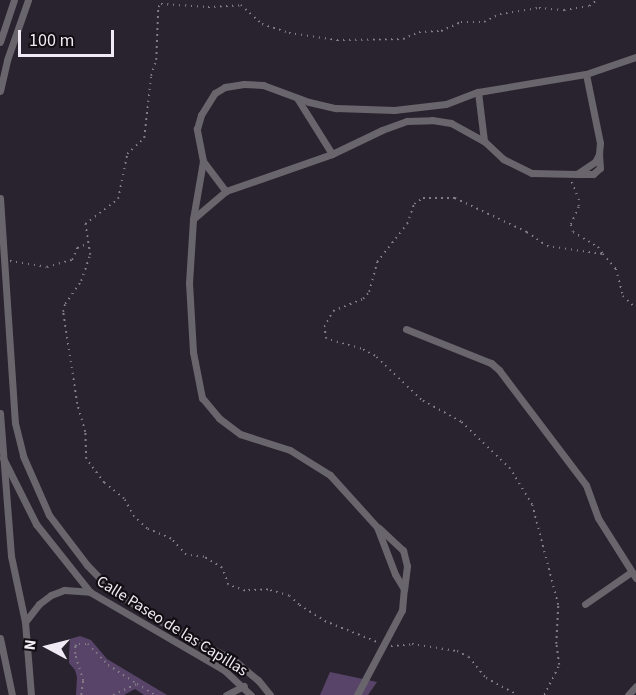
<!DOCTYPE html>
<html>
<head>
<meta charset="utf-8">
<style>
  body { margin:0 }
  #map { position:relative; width:636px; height:695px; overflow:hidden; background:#29232f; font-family:"Source Sans 3",sans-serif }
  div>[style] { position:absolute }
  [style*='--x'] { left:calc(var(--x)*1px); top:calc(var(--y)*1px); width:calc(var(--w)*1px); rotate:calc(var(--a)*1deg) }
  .green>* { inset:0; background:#584468 }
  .path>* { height:1.5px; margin-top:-0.75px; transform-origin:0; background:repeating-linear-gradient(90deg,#827c87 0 1.5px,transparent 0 6px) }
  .minor>* { height:7px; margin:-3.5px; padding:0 3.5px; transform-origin:3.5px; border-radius:3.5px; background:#69656c }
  span { translate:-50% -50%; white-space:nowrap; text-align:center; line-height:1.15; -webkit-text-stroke:4.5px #110e13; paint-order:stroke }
  .street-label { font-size:16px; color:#efeaf3 }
  .north { position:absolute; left:18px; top:617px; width:60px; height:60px; -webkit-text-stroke:4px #110e13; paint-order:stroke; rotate:277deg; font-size:16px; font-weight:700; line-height:24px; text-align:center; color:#efeaf3 }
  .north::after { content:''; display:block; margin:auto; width:21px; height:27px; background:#efeaf3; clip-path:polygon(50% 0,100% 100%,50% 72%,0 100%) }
  .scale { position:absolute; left:18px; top:30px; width:96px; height:27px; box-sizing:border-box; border:3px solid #efeaf3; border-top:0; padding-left:8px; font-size:18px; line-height:21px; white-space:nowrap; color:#efeaf3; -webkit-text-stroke:4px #110e13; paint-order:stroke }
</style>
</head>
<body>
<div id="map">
  <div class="green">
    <i style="clip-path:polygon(80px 636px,91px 640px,107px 659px,167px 695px,144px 695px,135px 689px,124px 695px,76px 695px,77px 677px,75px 670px,69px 663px,69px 655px,70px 639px)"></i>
    <i style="clip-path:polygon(330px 672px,377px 682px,368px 695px,320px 695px)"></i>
  </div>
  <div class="path">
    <i style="--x:572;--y:182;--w:18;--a:68"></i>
    <i style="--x:579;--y:199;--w:8;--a:90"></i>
    <i style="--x:579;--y:207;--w:20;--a:114"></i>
    <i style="--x:571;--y:225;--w:7;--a:74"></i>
    <i style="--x:573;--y:232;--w:29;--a:31"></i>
    <i style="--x:598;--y:247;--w:9;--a:54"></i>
    <i style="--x:10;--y:261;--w:37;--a:9"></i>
    <i style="--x:47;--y:267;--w:26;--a:-16"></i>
    <i style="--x:72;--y:260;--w:13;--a:-67"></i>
    <i style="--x:77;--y:248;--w:11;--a:-22"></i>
    <i style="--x:376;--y:642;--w:54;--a:-158.2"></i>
    <i style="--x:326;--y:622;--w:32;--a:-148"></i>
    <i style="--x:299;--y:605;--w:13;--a:-138"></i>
    <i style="--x:289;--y:596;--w:22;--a:-164"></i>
    <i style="--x:268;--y:590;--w:23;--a:178"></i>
    <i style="--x:245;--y:591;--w:18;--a:-161"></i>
    <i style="--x:228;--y:585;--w:18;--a:-109"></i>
    <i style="--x:222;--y:568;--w:21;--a:-149"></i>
    <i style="--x:204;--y:557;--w:18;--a:-174"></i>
    <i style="--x:186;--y:555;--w:22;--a:-133"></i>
    <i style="--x:171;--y:539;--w:26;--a:-157"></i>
    <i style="--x:147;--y:529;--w:18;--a:-137"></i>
    <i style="--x:134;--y:517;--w:21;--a:-119"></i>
    <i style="--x:124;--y:499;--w:26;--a:-141"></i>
    <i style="--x:104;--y:483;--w:30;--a:-127"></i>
    <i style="--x:86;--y:459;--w:27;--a:-92"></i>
    <i style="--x:85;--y:432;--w:29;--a:-106"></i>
    <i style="--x:77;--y:404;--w:93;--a:-98.7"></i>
    <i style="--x:63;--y:312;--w:8;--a:-76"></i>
    <i style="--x:65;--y:304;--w:28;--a:-55"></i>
    <i style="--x:81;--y:281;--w:28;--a:-71"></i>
    <i style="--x:90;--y:255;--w:31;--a:-99"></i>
    <i style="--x:85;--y:224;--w:41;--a:-37.1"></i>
    <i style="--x:118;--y:199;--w:46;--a:-78.7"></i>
    <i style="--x:127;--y:154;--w:23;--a:-43"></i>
    <i style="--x:144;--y:138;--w:62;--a:-83.6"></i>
    <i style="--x:151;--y:76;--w:17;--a:-73"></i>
    <i style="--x:156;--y:60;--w:53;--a:-87.8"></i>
    <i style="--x:158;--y:7;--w:4;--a:-45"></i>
    <i style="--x:161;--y:4;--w:47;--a:3.7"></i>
    <i style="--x:208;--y:7;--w:33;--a:-3"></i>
    <i style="--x:241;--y:5;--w:28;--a:42"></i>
    <i style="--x:262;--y:24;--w:28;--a:18"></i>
    <i style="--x:289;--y:33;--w:49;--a:8.3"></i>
    <i style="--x:337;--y:40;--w:66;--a:-0.9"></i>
    <i style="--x:403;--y:39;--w:17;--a:-24"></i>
    <i style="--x:419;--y:32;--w:22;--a:-3"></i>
    <i style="--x:441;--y:31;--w:22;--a:-24"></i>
    <i style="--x:461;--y:22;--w:23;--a:0"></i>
    <i style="--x:484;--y:22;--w:18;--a:-27"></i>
    <i style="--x:500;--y:14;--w:39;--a:-9"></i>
    <i style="--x:539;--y:8;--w:25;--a:5"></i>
    <i style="--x:564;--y:10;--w:25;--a:-9"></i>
    <i style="--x:589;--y:6;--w:10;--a:-37"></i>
    <i style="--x:391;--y:646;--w:21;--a:-5"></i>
    <i style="--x:412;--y:644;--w:46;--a:8.8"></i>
    <i style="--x:457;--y:651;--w:13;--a:27"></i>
    <i style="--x:469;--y:657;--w:27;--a:51"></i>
    <i style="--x:486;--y:678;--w:36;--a:28"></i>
    <i style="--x:81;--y:695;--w:14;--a:-82"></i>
    <i style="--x:83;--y:681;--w:28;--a:-107"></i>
    <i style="--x:75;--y:654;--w:8;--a:-90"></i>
    <i style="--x:75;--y:646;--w:4;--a:-27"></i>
    <i style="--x:79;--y:644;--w:9;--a:0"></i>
    <i style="--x:88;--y:644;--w:29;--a:46"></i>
    <i style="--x:108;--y:665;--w:35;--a:33"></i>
    <i style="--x:113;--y:695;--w:26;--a:-25"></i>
    <i style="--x:137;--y:684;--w:21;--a:31"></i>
    <i style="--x:544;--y:695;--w:34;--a:-63"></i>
    <i style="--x:559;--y:665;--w:21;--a:-98"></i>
    <i style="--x:556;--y:644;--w:39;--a:-87"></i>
    <i style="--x:558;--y:605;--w:103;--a:-104.6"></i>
    <i style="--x:532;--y:505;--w:42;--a:-121.4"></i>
    <i style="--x:510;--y:469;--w:68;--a:-136.2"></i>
    <i style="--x:461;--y:422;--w:46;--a:-151.2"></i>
    <i style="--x:421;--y:400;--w:64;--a:-136.3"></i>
    <i style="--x:375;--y:356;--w:16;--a:-153"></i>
    <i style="--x:361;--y:349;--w:36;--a:-164"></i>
    <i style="--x:326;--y:339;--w:12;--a:-99"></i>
    <i style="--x:324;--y:327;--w:18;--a:-61"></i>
    <i style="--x:333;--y:311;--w:32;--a:-22"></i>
    <i style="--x:363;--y:299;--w:9;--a:-49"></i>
    <i style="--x:369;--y:292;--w:31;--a:-75"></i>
    <i style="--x:377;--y:262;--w:48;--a:-51.7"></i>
    <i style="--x:407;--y:224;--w:21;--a:-71"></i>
    <i style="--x:414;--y:204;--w:11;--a:-34"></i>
    <i style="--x:423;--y:198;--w:32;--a:0"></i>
    <i style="--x:455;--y:198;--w:80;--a:25.3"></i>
    <i style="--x:527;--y:232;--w:24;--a:35"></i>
    <i style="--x:547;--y:246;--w:57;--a:8.1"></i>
    <i style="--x:603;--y:254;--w:20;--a:49"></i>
    <i style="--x:616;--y:269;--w:28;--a:75"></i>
    <i style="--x:623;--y:296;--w:18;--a:43"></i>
  </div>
  <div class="minor">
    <i style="--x:0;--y:42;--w:44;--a:-71.6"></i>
    <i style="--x:0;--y:91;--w:32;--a:-77"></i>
    <i style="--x:7;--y:60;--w:64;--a:-70.7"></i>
    <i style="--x:478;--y:92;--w:49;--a:83"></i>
    <i style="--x:297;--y:98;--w:66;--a:58"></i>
    <i style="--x:203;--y:161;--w:38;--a:53"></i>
    <i style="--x:577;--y:174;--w:16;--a:0"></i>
    <i style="--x:593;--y:174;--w:9;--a:-41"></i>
    <i style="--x:600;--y:168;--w:14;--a:-94"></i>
    <i style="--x:0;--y:198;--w:225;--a:86.2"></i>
    <i style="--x:15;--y:423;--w:34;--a:76"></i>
    <i style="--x:23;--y:456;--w:64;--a:66.2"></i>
    <i style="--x:49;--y:515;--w:63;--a:52.8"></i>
    <i style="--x:87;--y:565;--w:33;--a:46"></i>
    <i style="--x:110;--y:589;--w:65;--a:32.5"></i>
    <i style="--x:165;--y:624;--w:79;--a:27.9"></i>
    <i style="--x:235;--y:661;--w:30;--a:40"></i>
    <i style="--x:258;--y:680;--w:19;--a:51"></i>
    <i style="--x:193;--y:219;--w:43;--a:-40.3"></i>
    <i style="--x:226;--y:191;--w:112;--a:-19.2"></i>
    <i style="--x:332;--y:154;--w:55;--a:-25.6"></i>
    <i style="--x:382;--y:130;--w:27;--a:-20"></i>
    <i style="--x:407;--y:121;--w:25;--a:-2"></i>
    <i style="--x:432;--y:120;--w:19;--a:9"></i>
    <i style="--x:451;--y:123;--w:38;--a:29"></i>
    <i style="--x:484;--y:141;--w:26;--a:43"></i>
    <i style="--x:503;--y:159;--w:32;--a:26"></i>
    <i style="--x:532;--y:173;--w:45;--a:1.3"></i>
    <i style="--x:577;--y:174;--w:22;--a:-34"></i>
    <i style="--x:595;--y:162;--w:9;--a:-63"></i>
    <i style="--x:599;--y:154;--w:11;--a:-85"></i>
    <i style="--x:600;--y:143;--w:70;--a:-101.5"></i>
    <i style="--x:406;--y:329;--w:92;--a:21.8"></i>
    <i style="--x:491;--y:363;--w:11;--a:41"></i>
    <i style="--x:499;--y:370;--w:144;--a:52.9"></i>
    <i style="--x:586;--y:485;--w:35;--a:70"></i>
    <i style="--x:598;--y:518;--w:71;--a:57.7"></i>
    <i style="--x:0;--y:413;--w:143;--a:85.6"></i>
    <i style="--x:11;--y:556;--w:67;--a:78"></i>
    <i style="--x:25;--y:622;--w:73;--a:85.3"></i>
    <i style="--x:3;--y:458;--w:74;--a:63.4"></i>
    <i style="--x:36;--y:524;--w:87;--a:51.5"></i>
    <i style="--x:90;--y:592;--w:155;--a:30.2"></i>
    <i style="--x:224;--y:670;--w:37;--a:43"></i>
    <i style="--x:379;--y:528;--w:33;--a:43"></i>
    <i style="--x:403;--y:550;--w:16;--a:76"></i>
    <i style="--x:407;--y:566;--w:23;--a:97"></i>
    <i style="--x:585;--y:604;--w:56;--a:-34.8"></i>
    <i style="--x:25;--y:622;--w:23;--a:-52"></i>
    <i style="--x:39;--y:604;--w:15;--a:-37"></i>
    <i style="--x:51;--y:595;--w:14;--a:-21"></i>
    <i style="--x:64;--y:590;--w:26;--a:4"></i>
    <i style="--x:0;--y:638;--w:58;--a:78.1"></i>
    <i style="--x:226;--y:695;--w:20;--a:-27"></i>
    <i style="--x:357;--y:695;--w:96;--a:-62.1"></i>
    <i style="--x:402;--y:610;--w:21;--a:-85"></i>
    <i style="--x:404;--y:589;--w:17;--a:-121"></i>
    <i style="--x:395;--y:574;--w:50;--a:-111"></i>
    <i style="--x:377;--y:527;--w:70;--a:-132.1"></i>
    <i style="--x:330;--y:475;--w:47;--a:-148"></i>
    <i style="--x:290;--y:450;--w:52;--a:-162.3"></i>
    <i style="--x:240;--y:434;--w:26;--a:-143"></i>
    <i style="--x:219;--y:418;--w:26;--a:-130"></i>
    <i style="--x:202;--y:398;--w:47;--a:-101.1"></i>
    <i style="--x:193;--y:352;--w:69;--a:-93.3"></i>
    <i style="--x:189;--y:283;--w:64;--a:-86.4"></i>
    <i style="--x:193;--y:219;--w:59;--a:-80.2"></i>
    <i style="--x:203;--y:161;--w:33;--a:-101"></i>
    <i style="--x:197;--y:129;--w:15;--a:-74"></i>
    <i style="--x:201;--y:115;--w:26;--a:-58"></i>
    <i style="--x:215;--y:93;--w:12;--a:-31"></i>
    <i style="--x:225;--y:87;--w:19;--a:-9"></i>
    <i style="--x:244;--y:84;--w:19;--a:3"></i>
    <i style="--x:263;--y:85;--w:49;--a:20.3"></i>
    <i style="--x:309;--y:102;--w:28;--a:13"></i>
    <i style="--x:336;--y:108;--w:58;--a:2"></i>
    <i style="--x:394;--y:110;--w:52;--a:-6.6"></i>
    <i style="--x:446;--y:104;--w:34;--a:-21"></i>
    <i style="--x:478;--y:92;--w:109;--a:-9.5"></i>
    <i style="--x:586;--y:74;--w:53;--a:-18.8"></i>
    <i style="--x:628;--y:695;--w:12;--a:-48"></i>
  </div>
  <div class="street-label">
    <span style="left:172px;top:626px;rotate:32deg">Calle Paseo de las Capillas</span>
  </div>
  <div class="north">N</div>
  <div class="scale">100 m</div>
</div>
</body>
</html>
